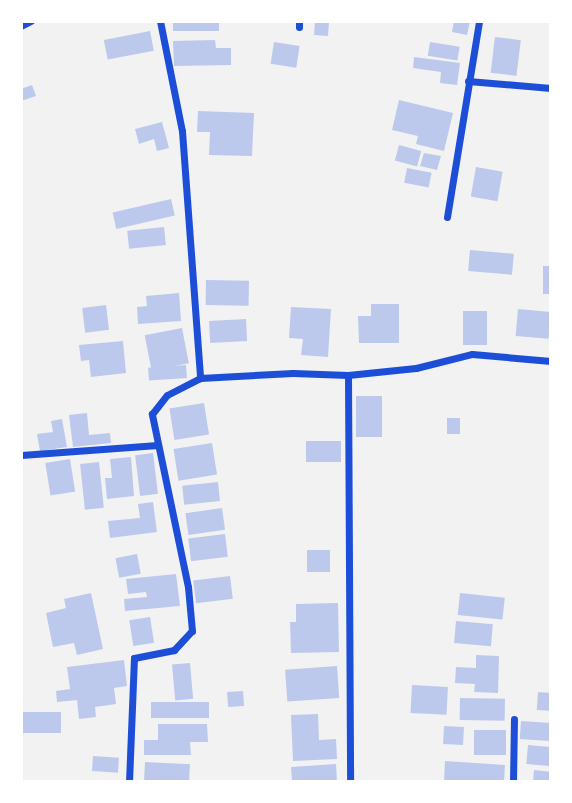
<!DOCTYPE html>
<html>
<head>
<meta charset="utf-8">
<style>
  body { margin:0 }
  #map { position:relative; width:572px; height:803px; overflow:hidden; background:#f2f2f2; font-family:Mulish,sans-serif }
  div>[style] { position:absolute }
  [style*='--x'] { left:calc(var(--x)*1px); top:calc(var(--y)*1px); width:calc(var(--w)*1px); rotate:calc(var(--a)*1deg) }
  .building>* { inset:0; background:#bdc9ec; transform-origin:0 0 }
  .minor>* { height:7px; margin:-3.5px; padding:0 3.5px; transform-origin:3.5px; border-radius:3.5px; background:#1d4ed8 }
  span { translate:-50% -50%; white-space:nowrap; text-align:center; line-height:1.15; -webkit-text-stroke:5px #fff; paint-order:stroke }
  .frame { position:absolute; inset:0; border:23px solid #fff; pointer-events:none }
</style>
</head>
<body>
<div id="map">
  <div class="building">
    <i style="left:173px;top:21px;width:46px;height:10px"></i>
    <i style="left:315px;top:21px;width:14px;height:14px;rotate:4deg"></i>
    <i style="clip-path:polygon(454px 21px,470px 21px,467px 35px,452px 32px)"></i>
    <i style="left:150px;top:31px;width:20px;height:47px;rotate:79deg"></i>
    <i style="left:495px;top:37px;width:26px;height:36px;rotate:7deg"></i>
    <i style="clip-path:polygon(215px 40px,216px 48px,231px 48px,231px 65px,174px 66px,173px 41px)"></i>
    <i style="left:274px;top:42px;width:26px;height:22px;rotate:9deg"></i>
    <i style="left:430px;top:42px;width:30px;height:14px;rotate:9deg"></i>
    <i style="clip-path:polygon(414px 57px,460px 63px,457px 85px,440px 83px,441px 72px,413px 68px)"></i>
    <i style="clip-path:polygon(32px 85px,36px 96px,21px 101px,21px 89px)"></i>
    <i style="clip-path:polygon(399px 100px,453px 113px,444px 151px,416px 144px,418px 136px,392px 130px)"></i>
    <i style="clip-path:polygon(198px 111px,254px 113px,252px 156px,209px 155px,210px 132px,197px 132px)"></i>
    <i style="clip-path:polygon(162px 122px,169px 148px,157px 151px,154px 139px,139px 144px,135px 129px)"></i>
    <i style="left:399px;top:145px;width:23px;height:16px;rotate:15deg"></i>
    <i style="clip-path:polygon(424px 153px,441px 156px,437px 170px,420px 166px)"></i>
    <i style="left:476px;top:167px;width:27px;height:30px;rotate:10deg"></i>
    <i style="left:407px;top:168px;width:25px;height:15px;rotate:11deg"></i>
    <i style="left:171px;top:199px;width:17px;height:60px;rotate:77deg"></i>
    <i style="left:164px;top:227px;width:18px;height:37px;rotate:84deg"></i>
    <i style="left:470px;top:250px;width:44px;height:21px;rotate:5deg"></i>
    <i style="left:543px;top:266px;width:8px;height:28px"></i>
    <i style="left:206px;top:280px;width:43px;height:25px;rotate:1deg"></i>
    <i style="clip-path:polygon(179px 293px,181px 321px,138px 324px,137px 307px,147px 306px,146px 296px)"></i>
    <i style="clip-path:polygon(371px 304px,399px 304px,399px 343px,359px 343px,358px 316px,371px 316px)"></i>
    <i style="left:106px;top:305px;width:25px;height:24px;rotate:83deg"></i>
    <i style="clip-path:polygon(291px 307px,331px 309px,328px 357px,301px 355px,303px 339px,289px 338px)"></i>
    <i style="left:518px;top:309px;width:33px;height:27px;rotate:5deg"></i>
    <i style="left:463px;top:311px;width:24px;height:34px"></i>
    <i style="left:246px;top:319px;width:22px;height:37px;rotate:87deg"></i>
    <i style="left:182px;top:328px;width:36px;height:38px;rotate:79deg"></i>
    <i style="clip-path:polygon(123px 341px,126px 373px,91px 377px,89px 360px,81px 361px,79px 345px)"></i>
    <i style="left:186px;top:365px;width:13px;height:38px;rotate:86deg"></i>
    <i style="left:356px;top:396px;width:26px;height:41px"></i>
    <i style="left:204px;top:403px;width:32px;height:35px;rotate:81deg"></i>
    <i style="clip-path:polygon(87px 413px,89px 435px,110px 433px,111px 443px,73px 447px,69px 415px)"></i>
    <i style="left:447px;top:418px;width:13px;height:16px"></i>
    <i style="clip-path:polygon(62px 419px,67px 447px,40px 451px,37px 434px,53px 432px,51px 421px)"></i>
    <i style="left:306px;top:441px;width:35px;height:21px"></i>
    <i style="left:212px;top:443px;width:32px;height:39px;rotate:81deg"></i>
    <i style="left:153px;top:453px;width:41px;height:18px;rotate:83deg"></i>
    <i style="clip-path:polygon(131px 457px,134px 496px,107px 499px,105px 478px,112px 478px,110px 459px)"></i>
    <i style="left:70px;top:459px;width:33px;height:25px;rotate:81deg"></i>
    <i style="left:99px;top:462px;width:46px;height:19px;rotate:84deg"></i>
    <i style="left:218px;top:482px;width:19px;height:36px;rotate:84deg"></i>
    <i style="clip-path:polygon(153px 502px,157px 532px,110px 538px,108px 521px,140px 518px,138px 504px)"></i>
    <i style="left:222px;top:508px;width:22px;height:37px;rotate:82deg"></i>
    <i style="left:225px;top:534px;width:23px;height:37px;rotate:83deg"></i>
    <i style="left:330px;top:550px;width:22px;height:23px;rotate:90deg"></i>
    <i style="left:137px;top:554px;width:20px;height:22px;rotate:79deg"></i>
    <i style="clip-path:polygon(176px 574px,180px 606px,125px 611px,124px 599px,147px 597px,146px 592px,128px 594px,126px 579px)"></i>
    <i style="left:230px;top:576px;width:23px;height:37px;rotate:83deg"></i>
    <i style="clip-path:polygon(91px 593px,103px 649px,77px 655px,74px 643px,53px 647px,46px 613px,66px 608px,64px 599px)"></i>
    <i style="left:460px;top:593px;width:45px;height:22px;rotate:6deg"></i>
    <i style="clip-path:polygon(338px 603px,339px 652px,291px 653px,290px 622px,296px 622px,296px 604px)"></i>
    <i style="left:150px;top:617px;width:26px;height:21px;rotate:81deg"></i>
    <i style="left:456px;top:621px;width:37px;height:22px;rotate:5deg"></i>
    <i style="clip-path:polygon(476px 655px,499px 656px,498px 693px,474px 692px,475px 684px,455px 683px,456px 667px,476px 668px)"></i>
    <i style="clip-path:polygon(124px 660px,127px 686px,114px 688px,116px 704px,95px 707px,96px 717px,79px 719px,77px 700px,57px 702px,56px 691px,70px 689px,67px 667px)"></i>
    <i style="left:190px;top:663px;width:36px;height:18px;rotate:85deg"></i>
    <i style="left:337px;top:666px;width:32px;height:52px;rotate:86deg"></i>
    <i style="left:412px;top:685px;width:36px;height:28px;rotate:3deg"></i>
    <i style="left:243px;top:691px;width:15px;height:16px;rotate:86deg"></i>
    <i style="left:538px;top:692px;width:13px;height:18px;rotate:4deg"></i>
    <i style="left:460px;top:698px;width:45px;height:22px;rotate:1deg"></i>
    <i style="left:209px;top:702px;width:16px;height:58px;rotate:90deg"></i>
    <i style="left:21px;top:712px;width:40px;height:21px"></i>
    <i style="clip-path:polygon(318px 714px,319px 740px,336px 739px,337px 759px,293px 761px,291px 715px)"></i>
    <i style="left:521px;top:721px;width:30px;height:18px;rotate:4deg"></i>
    <i style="clip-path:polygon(158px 724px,207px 724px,208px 742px,190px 742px,191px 755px,144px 755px,144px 740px,158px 740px)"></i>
    <i style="left:444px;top:726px;width:20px;height:18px;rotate:3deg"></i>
    <i style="left:474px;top:730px;width:32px;height:25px"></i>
    <i style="left:528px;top:745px;width:23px;height:19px;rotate:5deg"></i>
    <i style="left:93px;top:756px;width:26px;height:15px;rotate:4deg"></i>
    <i style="clip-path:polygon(445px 761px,505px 765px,504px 782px,444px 782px)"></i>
    <i style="left:145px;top:762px;width:45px;height:19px;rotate:3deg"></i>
    <i style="clip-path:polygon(336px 764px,337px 782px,292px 782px,291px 767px)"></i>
    <i style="clip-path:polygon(534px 770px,551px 772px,551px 782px,533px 782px)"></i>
  </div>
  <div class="minor">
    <i style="--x:160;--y:21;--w:112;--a:78.7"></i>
    <i style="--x:182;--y:131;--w:248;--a:85.8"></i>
    <i style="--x:21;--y:26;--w:11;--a:-27"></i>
    <i style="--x:299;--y:27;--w:6;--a:-90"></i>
    <i style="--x:468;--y:81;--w:83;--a:4.8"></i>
    <i style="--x:447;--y:217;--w:199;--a:-80.7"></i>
    <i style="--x:348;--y:375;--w:407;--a:89.7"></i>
    <i style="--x:21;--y:455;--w:137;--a:-4.2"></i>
    <i style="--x:129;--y:782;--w:124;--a:-87.7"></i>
    <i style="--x:134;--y:658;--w:41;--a:-11.3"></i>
    <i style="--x:174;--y:650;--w:26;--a:-47"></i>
    <i style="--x:192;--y:631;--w:44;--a:-95.2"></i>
    <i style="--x:188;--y:587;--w:177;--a:-101.8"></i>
    <i style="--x:152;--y:414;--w:24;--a:-52"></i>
    <i style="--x:167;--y:395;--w:37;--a:-27"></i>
    <i style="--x:200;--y:378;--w:93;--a:-3.1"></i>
    <i style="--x:293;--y:373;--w:55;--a:2.1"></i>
    <i style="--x:348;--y:375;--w:68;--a:-5.9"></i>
    <i style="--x:416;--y:368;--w:58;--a:-14"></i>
    <i style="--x:472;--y:354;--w:79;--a:5.1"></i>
    <i style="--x:513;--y:782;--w:63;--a:-89.1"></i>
  </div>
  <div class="frame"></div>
</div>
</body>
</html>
